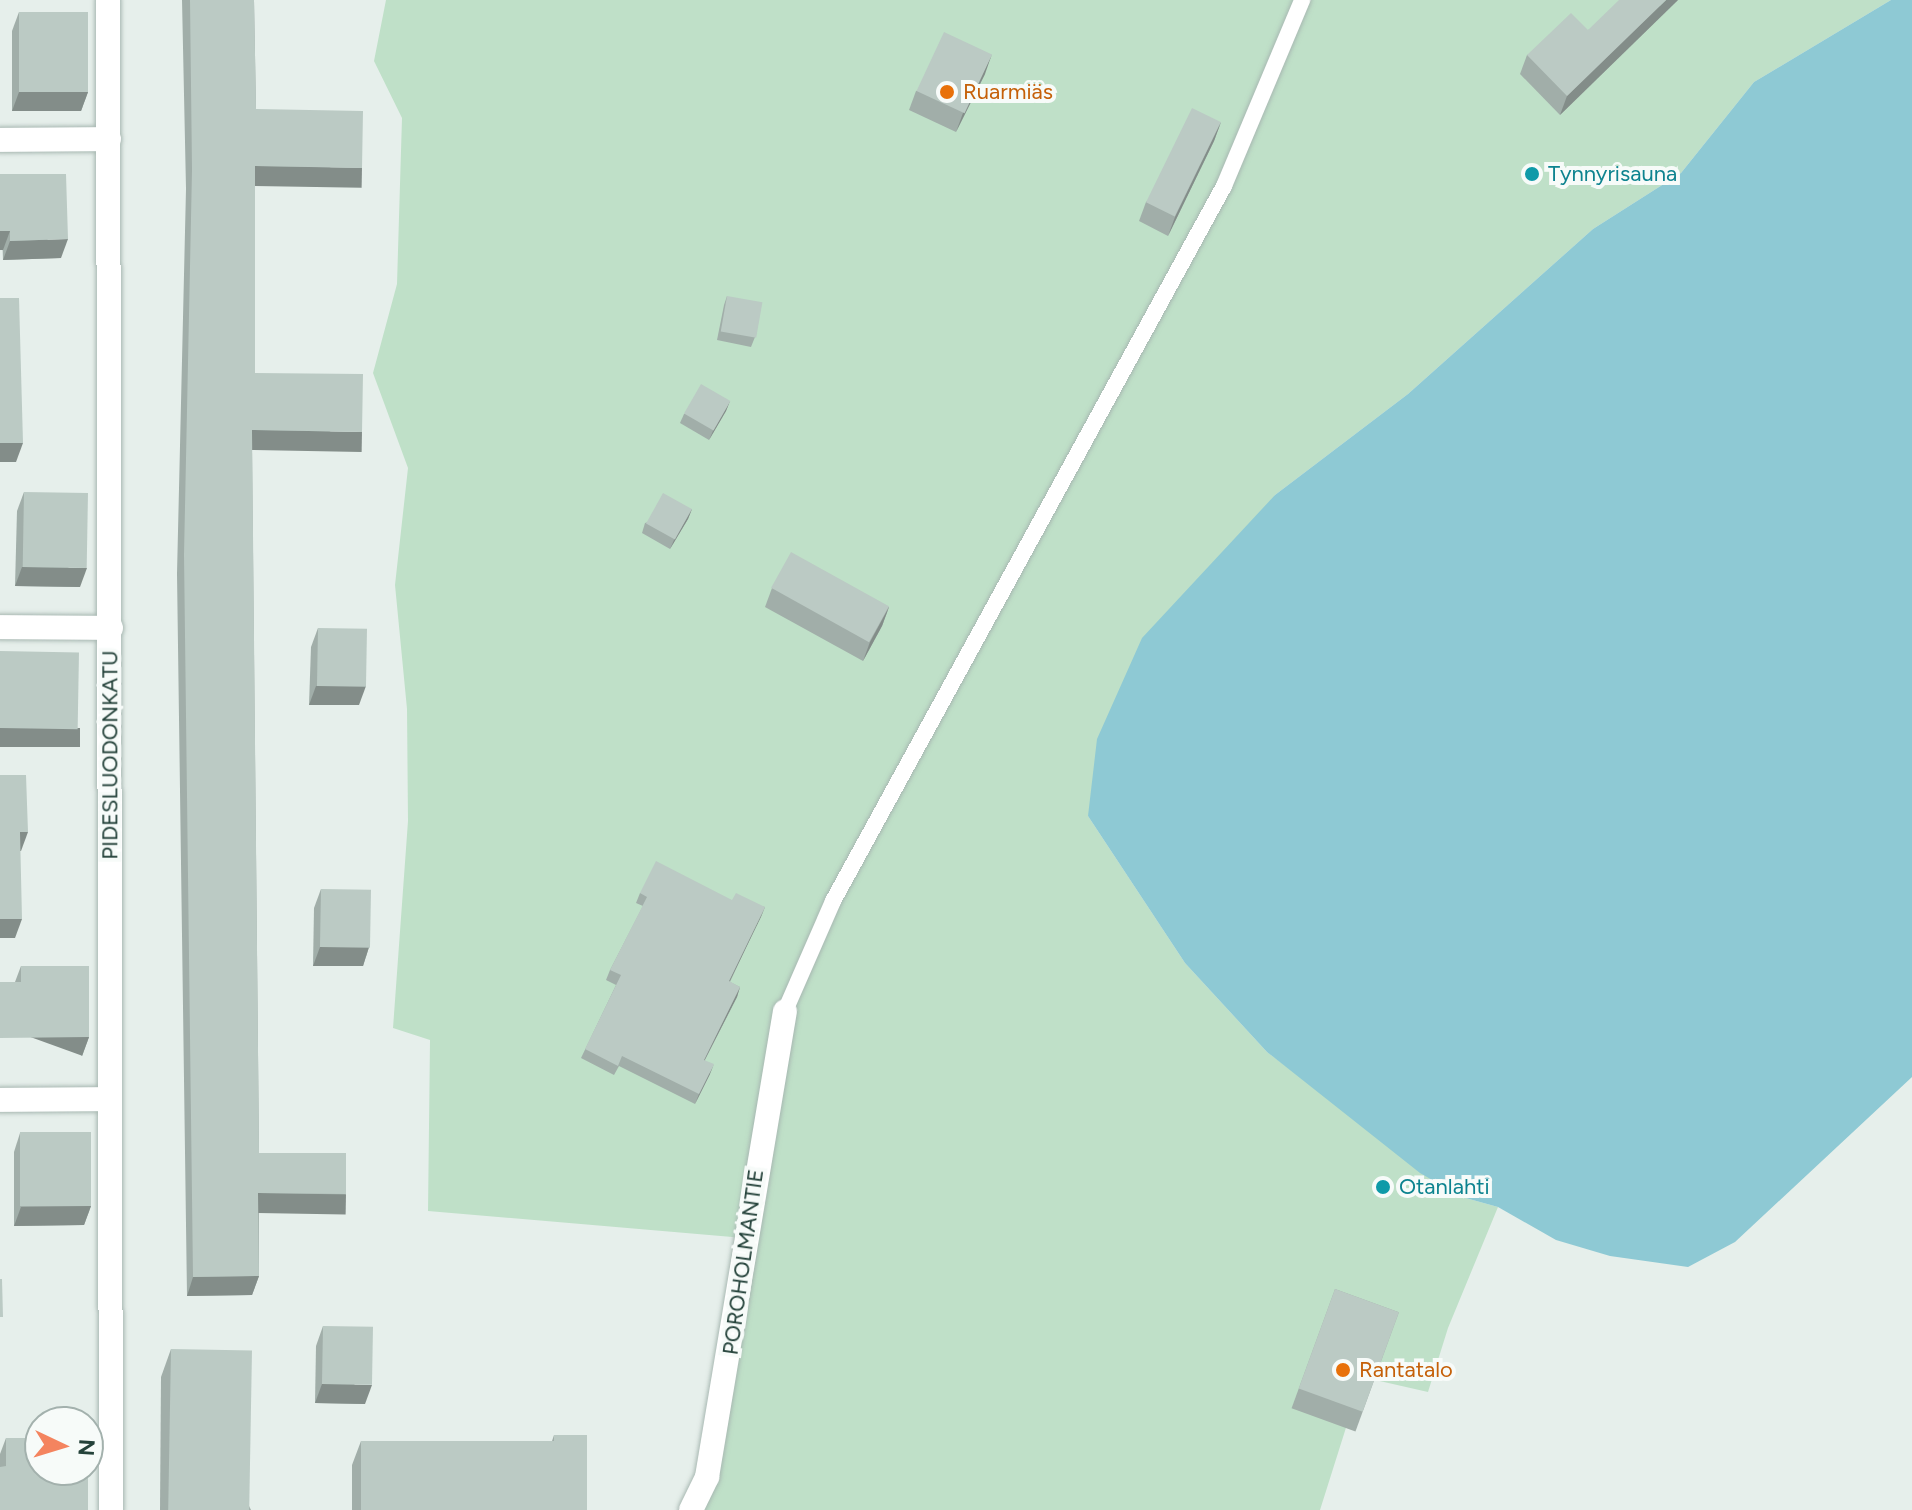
<!DOCTYPE html>
<html>
<head>
<meta charset="utf-8">
<style>
  body { margin:0 }
  #map { position:relative; width:1912px; height:1510px; overflow:hidden; background:#e6efeb; font-family:Figtree,sans-serif }
  div>[style] { position:absolute }
  [style*='--x'] { left:calc(var(--x)*1px); top:calc(var(--y)*1px); width:calc(var(--w)*1px); rotate:calc(var(--a)*1deg) }
  .green>* { inset:0; background:#bfe0c8 }
  .water>* { inset:0; background:#8ec9d4 }
  .roads { filter:drop-shadow(0 0 2px #a8b8b2) drop-shadow(0 0 2px #a8b8b2) }
  .lane>* { height:16px; margin:-8px; padding:0 8px; transform-origin:8px; border-radius:8px; background:#fff }
  .street>* { height:24px; margin:-12px; padding:0 12px; transform-origin:12px; border-radius:12px; background:#fff }
  .wall>* { inset:0; background:#a1aea9; transform-origin:0 0 }
  .shaded-wall>* { inset:0; background:#838d89; transform-origin:0 0 }
  .building>* { inset:0; background:#bbcac4; transform-origin:0 0 }
  .dots>* { width:22px; height:22px; translate:-50% -50%; box-sizing:border-box; border:4px solid #f7fbf9; border-radius:50% }
  span { translate:-50% -50%; white-space:nowrap; text-align:center; line-height:1.15; -webkit-text-stroke:8px #f7fbf9; paint-order:stroke }
  .food-label { font-size:22px; color:#c56008 }
  .left { translate:0 -50%; text-align:left }
  .culture-label { font-size:22px; color:#0d838f }
  .street-label { font-size:22px; color:#24423a }
  .north { position:absolute; left:24px; top:1406px; width:80px; height:80px; box-sizing:border-box; background:#f7fbf9; border:2px solid #a3b1ad; border-radius:50%; rotate:94deg; font-size:22px; font-weight:700; line-height:32px; text-align:center; color:#24423a }
  .north::after { content:''; display:block; margin:auto; width:28px; height:36px; background:#f4845f; clip-path:polygon(50% 0,100% 100%,50% 72%,0 100%) }
</style>
</head>
<body>
<div id="map">
  <div class="green">
    <i style="clip-path:polygon(386px 0,1891px 0,1754px 82px,1681px 173px,1593px 229px,1408px 394px,1275px 495px,1088px 816px,1185px 963px,1267px 1052px,1462px 1197px,1498px 1207px,1448px 1328px,1428px 1392px,1362px 1377px,1320px 1510px,691px 1510px,744px 1238px,428px 1211px,430px 1040px,393px 1028px,408px 821px,407px 709px,395px 585px,408px 468px,373px 373px,397px 284px,402px 118px,374px 61px)"></i>
  </div>
  <div class="water">
    <i style="clip-path:polygon(1891px 0,1912px 0,1912px 1077px,1735px 1242px,1688px 1267px,1610px 1256px,1556px 1240px,1498px 1207px,1462px 1197px,1420px 1173px,1267px 1052px,1185px 963px,1088px 816px,1097px 739px,1142px 638px,1275px 495px,1408px 394px,1593px 229px,1681px 173px,1754px 82px)"></i>
  </div>
  <div class="roads">
    <div class="lane">
      <i style="--x:785;--y:1011;--w:120;--a:-66.4"></i>
      <i style="--x:833;--y:901;--w:815;--a:-61.33"></i>
      <i style="--x:1224;--y:186;--w:202;--a:-67.2"></i>
    </div>
    <div class="street">
      <i style="--x:108;--y:0;--w:1510;--a:89.89"></i>
      <i style="--x:0;--y:140;--w:109;--a:-0.5"></i>
      <i style="--x:0;--y:627;--w:111;--a:0.5"></i>
      <i style="--x:0;--y:1100;--w:110;--a:-0.5"></i>
      <i style="--x:691;--y:1510;--w:37;--a:-64"></i>
      <i style="--x:707;--y:1477;--w:472;--a:-80.5"></i>
    </div>
  </div>
  <div class="wall">
    <i style="clip-path:polygon(182px 0,254px 0,256px 109px,355px 187px,255px 185px,255px 373px,355px 451px,252px 449px,259px 1153px,346px 1194px,339px 1213px,259px 1212px,259px 1276px,252px 1295px,187px 1296px,177px 574px,186px 189px)"></i>
    <i style="clip-path:polygon(1678px 0,1560px 115px,1520px 74px,1527px 55px,1588px 30px)"></i>
    <i style="clip-path:polygon(19px 12px,88px 92px,81px 111px,12px 111px,12px 31px)"></i>
    <i style="clip-path:polygon(985px 74px,956px 132px,909px 110px,916px 91px)"></i>
    <i style="clip-path:polygon(1221px 122px,1214px 141px,1168px 236px,1139px 221px,1146px 202px)"></i>
    <i style="clip-path:polygon(0 174px,61px 258px,3px 260px)"></i>
    <i style="clip-path:polygon(727px 296px,755px 337px,751px 347px,717px 340px,724px 305px)"></i>
    <i style="clip-path:polygon(730px 401px,726px 411px,709px 440px,680px 423px,684px 414px)"></i>
    <i style="clip-path:polygon(24px 492px,80px 587px,15px 586px,17px 511px)"></i>
    <i style="clip-path:polygon(692px 509px,688px 519px,670px 549px,642px 533px,645px 523px)"></i>
    <i style="clip-path:polygon(772px 588px,889px 607px,882px 626px,863px 661px,765px 607px)"></i>
    <i style="clip-path:polygon(318px 628px,359px 705px,309px 705px,311px 647px)"></i>
    <i style="clip-path:polygon(321px 889px,369px 947px,363px 966px,313px 966px,314px 908px)"></i>
    <i style="clip-path:polygon(640px 893px,732px 900px,765px 907px,730px 982px,740px 987px,737px 997px,705px 1060px,710px 1074px,695px 1104px,619px 1066px,614px 1075px,581px 1058px,616px 985px,606px 980px,610px 970px,643px 906px,636px 903px)"></i>
    <i style="clip-path:polygon(21px 966px,89px 1037px,82px 1056px,15px 982px)"></i>
    <i style="clip-path:polygon(20px 1133px,91px 1206px,84px 1225px,14px 1226px,14px 1152px)"></i>
    <i style="left:1335px;top:1289px;width:68px;height:127px;rotate:20deg"></i>
    <i style="clip-path:polygon(323px 1326px,365px 1404px,315px 1403px,316px 1346px)"></i>
    <i style="clip-path:polygon(171px 1349px,251px 1510px,160px 1510px,161px 1377px)"></i>
    <i style="clip-path:polygon(554px 1435px,587px 1510px,352px 1510px,352px 1465px,361px 1441px,552px 1441px)"></i>
    <i style="clip-path:polygon(6px 1438px,88px 1510px,0 1510px,0 1454px)"></i>
  </div>
  <div class="shaded-wall">
    <i style="clip-path:polygon(1666px 0,1678px 0,1560px 115px,1567px 96px)"></i>
    <i style="clip-path:polygon(992px 54px,985px 74px,956px 132px,963px 113px)"></i>
    <i style="clip-path:polygon(19px 92px,88px 92px,81px 111px,12px 111px)"></i>
    <i style="clip-path:polygon(1221px 122px,1214px 141px,1168px 236px,1175px 217px)"></i>
    <i style="left:255px;top:166px;width:107px;height:20px;rotate:1deg"></i>
    <i style="clip-path:polygon(0 231px,10px 231px,3px 250px,0 250px)"></i>
    <i style="clip-path:polygon(68px 239px,61px 258px,3px 260px,10px 241px)"></i>
    <i style="clip-path:polygon(730px 401px,726px 411px,709px 440px,713px 431px)"></i>
    <i style="left:252px;top:430px;width:110px;height:20px;rotate:1deg"></i>
    <i style="clip-path:polygon(0 443px,23px 443px,16px 462px,0 462px)"></i>
    <i style="clip-path:polygon(692px 509px,688px 519px,670px 549px,674px 540px)"></i>
    <i style="clip-path:polygon(22px 567px,87px 568px,80px 587px,15px 586px)"></i>
    <i style="clip-path:polygon(889px 607px,882px 626px,863px 661px,870px 642px)"></i>
    <i style="clip-path:polygon(316px 686px,366px 686px,359px 705px,309px 705px)"></i>
    <i style="left:0;top:728px;width:80px;height:19px"></i>
    <i style="clip-path:polygon(20px 832px,28px 832px,21px 851px,13px 851px)"></i>
    <i style="clip-path:polygon(765px 907px,761px 917px,725px 991px,729px 981px)"></i>
    <i style="clip-path:polygon(0 919px,22px 919px,15px 938px,0 938px)"></i>
    <i style="clip-path:polygon(320px 947px,369px 947px,363px 966px,313px 966px)"></i>
    <i style="clip-path:polygon(740px 987px,737px 997px,700px 1069px,704px 1060px)"></i>
    <i style="left:89px;top:1037px;width:20px;height:89px;rotate:110deg"></i>
    <i style="clip-path:polygon(714px 1064px,710px 1074px,695px 1104px,699px 1094px)"></i>
    <i style="left:258px;top:1193px;width:88px;height:20px;rotate:1deg"></i>
    <i style="clip-path:polygon(91px 1206px,84px 1225px,14px 1226px,21px 1207px)"></i>
    <i style="clip-path:polygon(259px 1276px,252px 1295px,187px 1296px,193px 1277px)"></i>
    <i style="clip-path:polygon(322px 1384px,372px 1385px,365px 1404px,315px 1403px)"></i>
  </div>
  <div class="building">
    <i style="clip-path:polygon(190px 0,254px 0,256px 109px,363px 111px,362px 168px,255px 166px,255px 373px,363px 374px,362px 432px,252px 430px,259px 1153px,346px 1153px,346px 1194px,258px 1193px,259px 1276px,193px 1277px,184px 555px,192px 170px)"></i>
    <i style="clip-path:polygon(1619px 0,1666px 0,1567px 96px,1527px 55px,1571px 13px,1588px 30px)"></i>
    <i style="left:19px;top:12px;width:69px;height:80px"></i>
    <i style="left:944px;top:32px;width:53px;height:65px;rotate:25deg"></i>
    <i style="left:1192px;top:108px;width:32px;height:105px;rotate:26deg"></i>
    <i style="clip-path:polygon(0 174px,66px 174px,68px 239px,10px 241px,10px 231px,0 231px)"></i>
    <i style="left:727px;top:296px;width:36px;height:36px;rotate:10deg"></i>
    <i style="clip-path:polygon(0 298px,19px 298px,23px 443px,0 443px)"></i>
    <i style="left:701px;top:384px;width:34px;height:34px;rotate:30deg"></i>
    <i style="left:24px;top:492px;width:64px;height:75px;rotate:1deg"></i>
    <i style="left:663px;top:493px;width:33px;height:35px;rotate:29deg"></i>
    <i style="left:791px;top:552px;width:112px;height:41px;rotate:29deg"></i>
    <i style="left:318px;top:628px;width:49px;height:58px;rotate:1deg"></i>
    <i style="left:0;top:651px;width:79px;height:77px;rotate:1deg"></i>
    <i style="clip-path:polygon(0 775px,26px 775px,28px 832px,20px 832px,22px 919px,0 919px)"></i>
    <i style="clip-path:polygon(656px 861px,732px 900px,736px 893px,765px 907px,729px 981px,740px 987px,704px 1060px,714px 1064px,699px 1094px,622px 1056px,618px 1066px,585px 1049px,621px 975px,610px 970px,647px 897px,640px 893px)"></i>
    <i style="left:321px;top:889px;width:50px;height:58px;rotate:1deg"></i>
    <i style="clip-path:polygon(21px 966px,89px 966px,89px 1037px,0 1038px,0 982px,21px 982px)"></i>
    <i style="left:91px;top:1132px;width:74px;height:71px;rotate:90deg"></i>
    <i style="clip-path:polygon(0 1279px,2px 1279px,3px 1317px,0 1317px)"></i>
    <i style="left:1335px;top:1289px;width:68px;height:106px;rotate:20deg"></i>
    <i style="left:323px;top:1326px;width:50px;height:58px;rotate:1deg"></i>
    <i style="left:171px;top:1349px;width:81px;height:161px;rotate:1deg"></i>
    <i style="clip-path:polygon(554px 1435px,587px 1435px,587px 1510px,361px 1510px,361px 1441px,554px 1441px)"></i>
    <i style="clip-path:polygon(6px 1438px,40px 1438px,40px 1470px,88px 1470px,88px 1469px,88px 1510px,0 1510px,0 1467px,6px 1466px)"></i>
  </div>
  <div class="dots">
    <i style="left:947px;top:92px;background:#e8710a"></i>
    <i style="left:1532px;top:174px;background:#0f9aa8"></i>
    <i style="left:1383px;top:1187px;background:#0f9aa8"></i>
    <i style="left:1343px;top:1370px;background:#e8710a"></i>
  </div>
  <div class="food-label">
    <span class="left" style="left:963px;top:92px">Ruarmiäs</span>
    <span class="left" style="left:1359px;top:1370px">Rantatalo</span>
  </div>
  <div class="culture-label">
    <span class="left" style="left:1548px;top:174px">Tynnyrisauna</span>
    <span class="left" style="left:1399px;top:1187px">Otanlahti</span>
  </div>
  <div class="street-label">
    <span style="left:110px;top:755px;rotate:-90deg">PIDESLUODONKATU</span>
    <span style="left:743px;top:1262px;rotate:-82deg">POROHOLMANTIE</span>
  </div>
  <div class="north">N</div>
</div>
</body>
</html>
